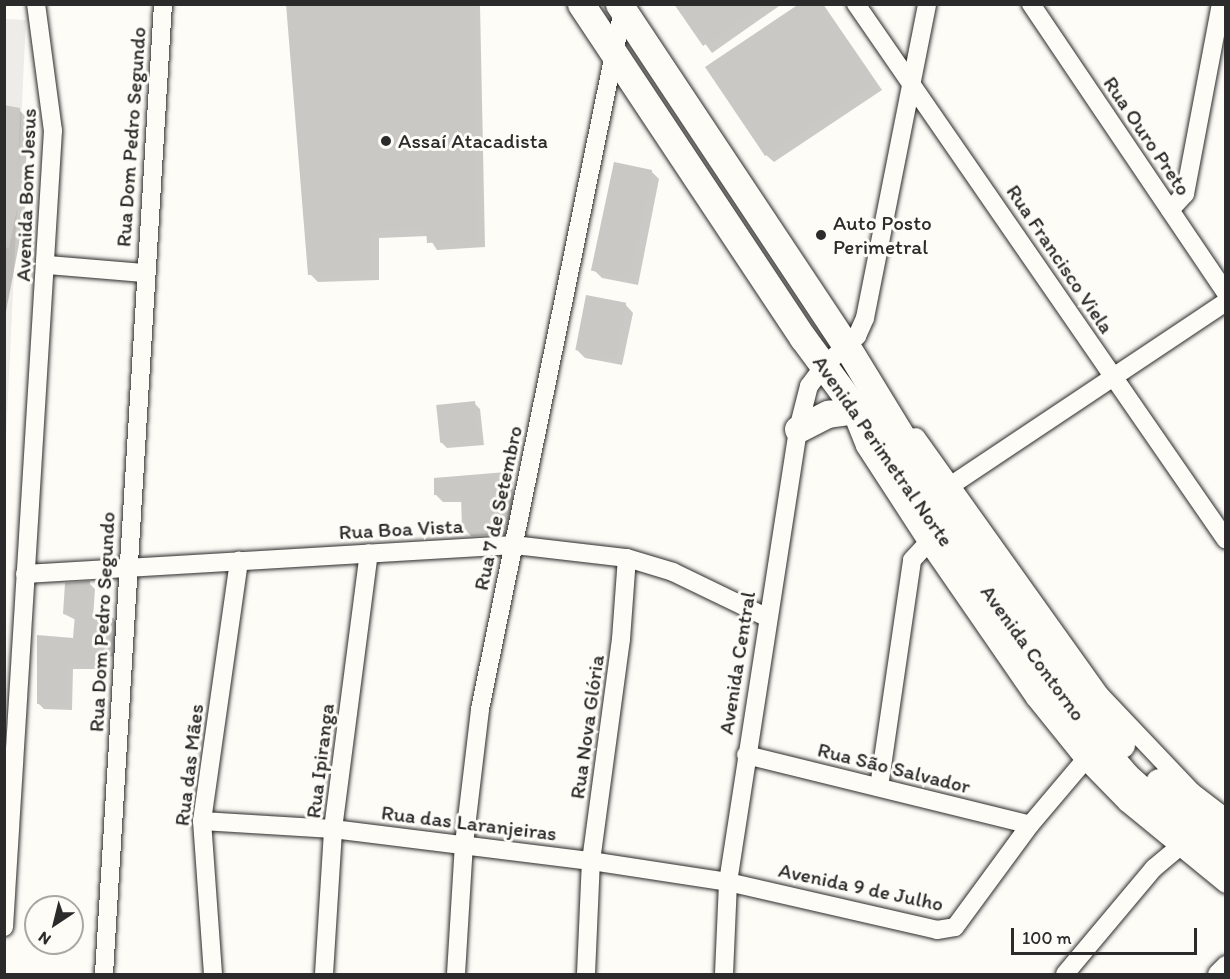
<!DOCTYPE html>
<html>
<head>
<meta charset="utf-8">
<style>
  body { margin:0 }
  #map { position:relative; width:1230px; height:979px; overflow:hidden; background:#fdfcf7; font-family:Itim,sans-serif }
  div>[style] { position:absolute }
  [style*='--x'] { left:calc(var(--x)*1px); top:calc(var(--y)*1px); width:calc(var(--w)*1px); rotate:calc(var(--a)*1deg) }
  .built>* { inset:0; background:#edece8 }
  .shadow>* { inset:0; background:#0003 }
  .building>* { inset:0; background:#c9c8c4; transform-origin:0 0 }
  .roads { filter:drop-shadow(0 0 2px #2b2b2b) drop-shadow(0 0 2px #2b2b2b) }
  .minor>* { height:18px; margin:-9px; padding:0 9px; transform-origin:9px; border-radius:9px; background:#fdfcf7 }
  .highway>* { height:27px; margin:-13.5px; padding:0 13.5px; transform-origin:13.5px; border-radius:13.5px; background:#fdfcf7 }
  .dots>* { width:16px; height:16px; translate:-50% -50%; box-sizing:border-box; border:3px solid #fdfcf7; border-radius:50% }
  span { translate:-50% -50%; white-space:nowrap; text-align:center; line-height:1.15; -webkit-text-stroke:6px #fdfcf7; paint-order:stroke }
  .street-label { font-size:21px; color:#2b2b2b }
  .poi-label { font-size:21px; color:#2b2b2b }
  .left { translate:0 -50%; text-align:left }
  .frame { position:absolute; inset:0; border:6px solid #2b2b2b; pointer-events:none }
  .north { position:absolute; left:24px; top:895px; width:60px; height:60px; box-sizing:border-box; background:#fdfcf7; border:2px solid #a9a8a5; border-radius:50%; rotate:215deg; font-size:16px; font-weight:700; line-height:24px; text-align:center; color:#2b2b2b }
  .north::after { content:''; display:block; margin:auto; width:21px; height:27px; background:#2b2b2b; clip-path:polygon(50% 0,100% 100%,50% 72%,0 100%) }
  .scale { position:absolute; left:1011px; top:928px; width:186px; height:27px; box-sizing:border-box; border:3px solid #2b2b2b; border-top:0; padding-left:8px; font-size:18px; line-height:21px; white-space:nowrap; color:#2b2b2b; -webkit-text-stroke:4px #fdfcf7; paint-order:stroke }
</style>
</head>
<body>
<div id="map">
  <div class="built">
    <i style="clip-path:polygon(5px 19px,26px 20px,5px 458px)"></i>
  </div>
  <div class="shadow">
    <i style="clip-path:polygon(288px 4px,480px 4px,485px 247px,437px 250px,428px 236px,379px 238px,379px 280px,318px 282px,310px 274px)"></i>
    <i style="clip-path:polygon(676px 4px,782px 4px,712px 53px)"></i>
    <i style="clip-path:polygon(802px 4px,823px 4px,882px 90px,774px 162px,766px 155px)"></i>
    <i style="clip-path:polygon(4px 107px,19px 110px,27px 118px,25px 213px,4px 322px)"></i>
    <i style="clip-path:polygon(651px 171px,659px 179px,638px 285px,602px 278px,594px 270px)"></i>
    <i style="clip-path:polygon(625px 304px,633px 313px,622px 365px,585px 358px,577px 350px)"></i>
    <i style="clip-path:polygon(474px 403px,480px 409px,484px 445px,447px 448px,441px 442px)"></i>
    <i style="clip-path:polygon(505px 474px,513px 481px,512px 534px,471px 536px,464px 528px,463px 502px,443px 502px,436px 495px)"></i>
    <i style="clip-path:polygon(89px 583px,95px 589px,93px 618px,114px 620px,119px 625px,117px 657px,108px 656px,107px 669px,73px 669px,72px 710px,44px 709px,38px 703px,75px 639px,76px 620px,64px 614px)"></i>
  </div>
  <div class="building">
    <i style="clip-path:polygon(286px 4px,473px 4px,478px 240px,427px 243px,426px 228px,371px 231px,372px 273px,308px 275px)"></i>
    <i style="clip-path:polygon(674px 4px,763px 4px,703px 46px)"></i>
    <i style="clip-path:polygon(799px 4px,822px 4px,875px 82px,765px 156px,705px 67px)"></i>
    <i style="clip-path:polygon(4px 105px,20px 108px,18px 204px,9px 248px,4px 247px)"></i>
    <i style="left:614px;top:162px;width:39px;height:111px;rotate:12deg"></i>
    <i style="left:586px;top:295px;width:41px;height:56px;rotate:11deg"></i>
    <i style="left:475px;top:401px;width:38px;height:39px;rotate:84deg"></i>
    <i style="clip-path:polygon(506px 472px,506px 528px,462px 529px,461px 495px,434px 495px,434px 478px)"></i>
    <i style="clip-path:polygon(90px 581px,88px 616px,114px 618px,112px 652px,103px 651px,102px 664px,68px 664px,66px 705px,37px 704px,37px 635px,73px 638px,75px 615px,63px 614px,65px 583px)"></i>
  </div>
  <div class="roads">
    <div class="minor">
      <i style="--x:856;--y:4;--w:651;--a:55.38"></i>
      <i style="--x:1031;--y:4;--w:349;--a:56"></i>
      <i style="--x:1170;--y:210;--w:22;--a:-47"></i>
      <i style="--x:1185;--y:194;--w:193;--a:-79.3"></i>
      <i style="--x:48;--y:265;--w:96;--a:4.8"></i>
      <i style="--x:855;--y:421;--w:27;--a:68"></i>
      <i style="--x:865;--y:446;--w:116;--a:57"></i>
      <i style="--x:928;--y:543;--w:188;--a:55.4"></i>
      <i style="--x:1035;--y:698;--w:80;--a:51.1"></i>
      <i style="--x:1085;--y:760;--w:60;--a:45.7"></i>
      <i style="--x:1127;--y:803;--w:128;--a:39.3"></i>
      <i style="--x:916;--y:437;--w:317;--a:54.5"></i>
      <i style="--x:1100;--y:695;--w:134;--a:46.5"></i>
      <i style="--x:1192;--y:792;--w:43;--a:37.4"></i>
      <i style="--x:950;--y:486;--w:332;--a:-33.7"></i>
      <i style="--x:25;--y:574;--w:490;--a:-3.4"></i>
      <i style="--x:514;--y:545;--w:114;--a:6.6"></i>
      <i style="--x:627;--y:558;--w:48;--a:16.9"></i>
      <i style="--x:673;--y:572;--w:103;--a:25.8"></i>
      <i style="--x:746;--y:755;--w:292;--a:13.8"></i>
      <i style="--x:879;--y:787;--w:229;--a:-81.7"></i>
      <i style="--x:912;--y:560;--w:23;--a:-47"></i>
      <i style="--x:202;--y:821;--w:131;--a:3.5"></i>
      <i style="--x:333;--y:829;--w:260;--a:7.1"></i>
      <i style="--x:591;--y:861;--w:139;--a:8.7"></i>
      <i style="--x:728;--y:882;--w:214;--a:12.9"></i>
      <i style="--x:937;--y:930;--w:18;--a:-9"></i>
      <i style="--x:955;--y:927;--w:127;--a:-53.7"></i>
      <i style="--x:1030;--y:825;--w:85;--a:-49.8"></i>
      <i style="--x:4;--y:927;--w:798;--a:-86.48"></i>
      <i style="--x:53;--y:131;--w:128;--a:-97.6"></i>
      <i style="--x:104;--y:974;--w:972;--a:-86.52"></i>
      <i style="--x:213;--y:974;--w:153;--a:-94.1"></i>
      <i style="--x:202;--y:821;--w:263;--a:-81.9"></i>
      <i style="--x:324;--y:974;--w:145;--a:-86.4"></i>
      <i style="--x:333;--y:829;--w:278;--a:-82.6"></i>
      <i style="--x:456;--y:974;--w:130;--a:-86.5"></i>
      <i style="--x:464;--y:844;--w:136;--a:-83.2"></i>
      <i style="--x:480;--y:709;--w:719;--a:-78.44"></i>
      <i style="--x:586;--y:974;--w:113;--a:-87.5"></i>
      <i style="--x:591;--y:861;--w:224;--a:-82.3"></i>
      <i style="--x:621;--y:639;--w:81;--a:-85.8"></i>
      <i style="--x:724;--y:974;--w:92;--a:-87.5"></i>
      <i style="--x:728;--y:882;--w:458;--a:-81.2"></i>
      <i style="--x:798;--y:429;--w:44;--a:-75.7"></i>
      <i style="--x:809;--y:386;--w:25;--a:-53"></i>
      <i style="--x:824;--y:366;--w:45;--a:-42.3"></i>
      <i style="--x:857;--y:336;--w:20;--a:-66"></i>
      <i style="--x:865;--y:318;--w:320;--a:-78.8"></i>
      <i style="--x:1065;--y:974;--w:138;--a:-50"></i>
      <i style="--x:1154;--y:868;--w:31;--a:-40"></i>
      <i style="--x:1217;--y:974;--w:13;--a:-45"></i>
    </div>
    <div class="highway">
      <i style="--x:581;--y:4;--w:401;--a:56.4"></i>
      <i style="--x:803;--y:338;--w:109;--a:53.5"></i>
      <i style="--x:868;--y:426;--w:292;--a:55.6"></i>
      <i style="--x:1033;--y:667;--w:143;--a:49.5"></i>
      <i style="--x:1126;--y:776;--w:134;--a:41.7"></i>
      <i style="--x:619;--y:4;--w:412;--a:56.4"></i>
      <i style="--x:847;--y:347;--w:163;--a:58.6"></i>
      <i style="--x:932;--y:486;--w:248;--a:54.8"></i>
      <i style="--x:1075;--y:689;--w:72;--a:50.1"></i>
      <i style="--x:798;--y:429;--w:34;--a:-27"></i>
      <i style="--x:828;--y:414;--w:27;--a:-8"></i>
      <i style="--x:1159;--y:782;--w:89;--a:40.9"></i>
    </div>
  </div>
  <div class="dots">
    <i style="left:386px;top:141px;background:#2b2b2b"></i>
    <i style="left:821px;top:235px;background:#2b2b2b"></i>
  </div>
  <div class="street-label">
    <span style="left:1147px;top:136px;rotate:56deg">Rua Ouro Preto</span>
    <span style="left:131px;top:137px;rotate:-86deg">Rua Dom Pedro Segundo</span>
    <span style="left:26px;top:195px;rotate:-88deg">Avenida Bom Jesus</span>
    <span style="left:1060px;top:259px;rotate:56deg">Rua Francisco Viela</span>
    <span style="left:883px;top:451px;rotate:55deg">Avenida Perimetral Norte</span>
    <span style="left:498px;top:508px;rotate:-78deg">Rua 7 de Setembro</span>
    <span style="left:401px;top:529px;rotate:-3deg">Rua Boa Vista</span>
    <span style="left:102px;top:622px;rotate:-87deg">Rua Dom Pedro Segundo</span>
    <span style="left:1033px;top:653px;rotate:54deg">Avenida Contorno</span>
    <span style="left:737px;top:663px;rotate:-81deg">Avenida Central</span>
    <span style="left:587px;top:727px;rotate:-82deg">Rua Nova Glória</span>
    <span style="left:320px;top:761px;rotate:-83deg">Rua Ipiranga</span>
    <span style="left:189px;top:765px;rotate:-83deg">Rua das Mães</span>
    <span style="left:894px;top:768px;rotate:14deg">Rua São Salvador</span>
    <span style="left:469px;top:823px;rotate:7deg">Rua das Laranjeiras</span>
    <span style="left:861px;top:887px;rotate:12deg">Avenida 9 de Julho</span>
  </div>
  <div class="poi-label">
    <span class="left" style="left:398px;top:141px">Assaí Atacadista</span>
    <span class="left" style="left:833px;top:235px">Auto Posto<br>Perimetral</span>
  </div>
  <div class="frame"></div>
  <div class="north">N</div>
  <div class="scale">100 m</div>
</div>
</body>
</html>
